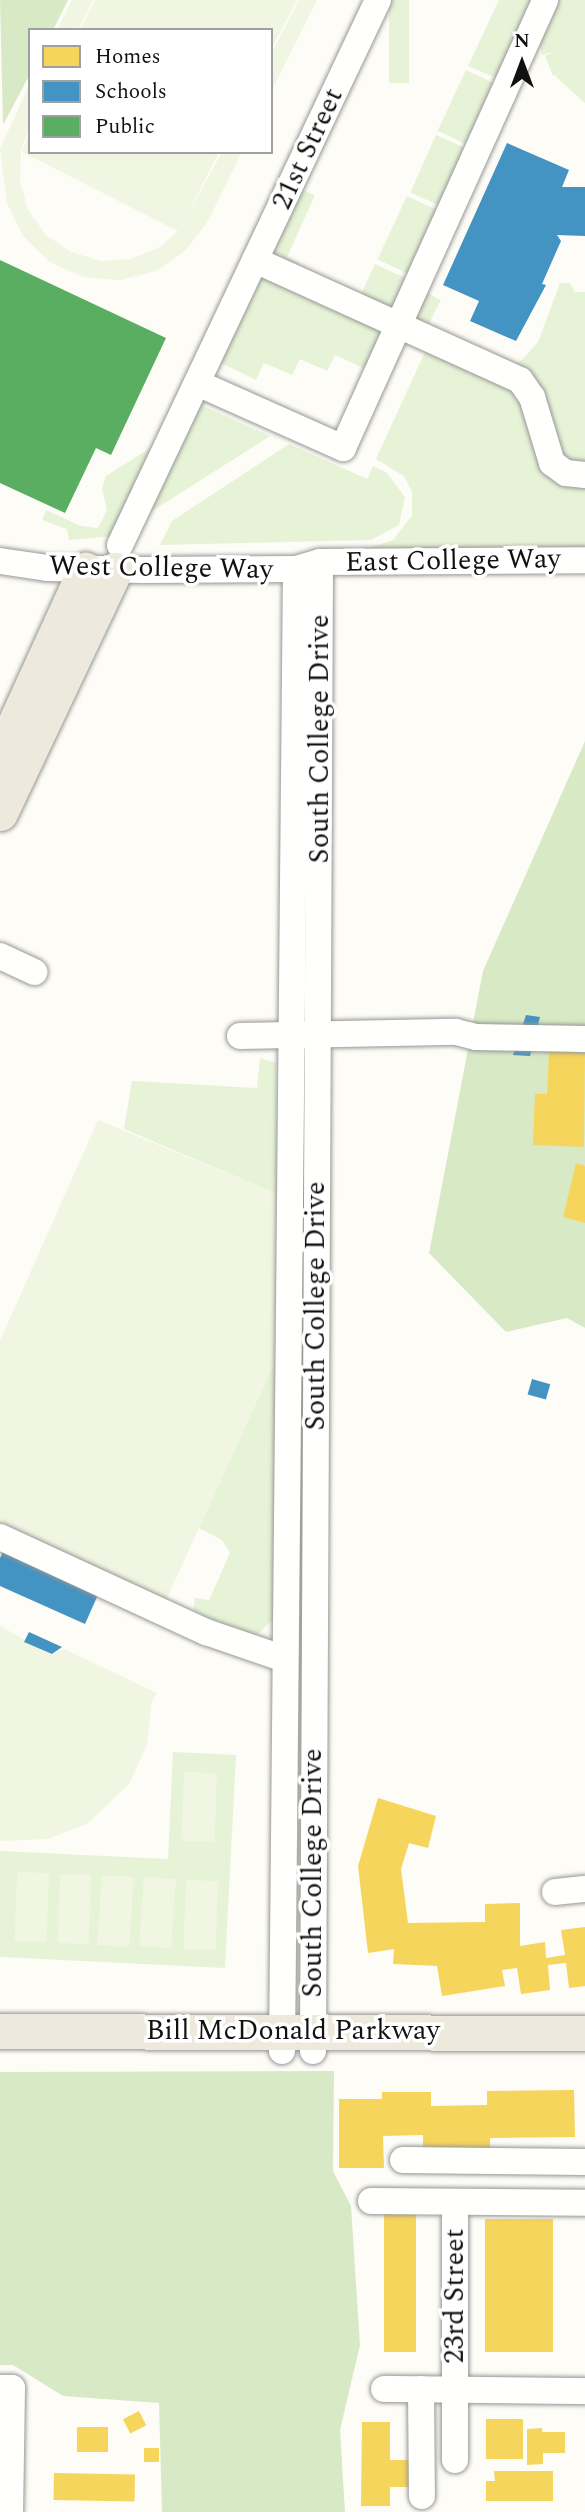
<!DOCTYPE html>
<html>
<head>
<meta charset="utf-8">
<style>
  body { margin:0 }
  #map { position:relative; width:585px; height:2512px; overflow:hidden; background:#fdfcf7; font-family:Spectral,serif }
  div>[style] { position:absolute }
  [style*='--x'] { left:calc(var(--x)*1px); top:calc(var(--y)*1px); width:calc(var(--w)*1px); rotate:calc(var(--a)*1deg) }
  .green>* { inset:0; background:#e7f3d7; transform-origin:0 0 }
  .forest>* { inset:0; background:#d8eac5 }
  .pitch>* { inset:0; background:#f0f6e1; transform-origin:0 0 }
  .homes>* { inset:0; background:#f6d55c; transform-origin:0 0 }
  .schools>* { inset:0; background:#4393c3; transform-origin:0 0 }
  .public>* { inset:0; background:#5aae61 }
  .roads { filter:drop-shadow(0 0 2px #979795) drop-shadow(0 0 2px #979795) }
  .minor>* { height:26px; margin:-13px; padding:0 13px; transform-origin:13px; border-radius:13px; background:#fffffe }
  .major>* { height:35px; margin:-17.5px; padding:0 17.5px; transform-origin:17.5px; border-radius:17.5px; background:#ede9dc }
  span { translate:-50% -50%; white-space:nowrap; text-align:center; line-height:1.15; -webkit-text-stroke:7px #fff; paint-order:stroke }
  .street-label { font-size:28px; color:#111 }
  .legend { position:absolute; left:28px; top:28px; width:245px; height:126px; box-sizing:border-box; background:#fff; border:2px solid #a0a0a0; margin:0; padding:9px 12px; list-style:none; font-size:21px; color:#111 }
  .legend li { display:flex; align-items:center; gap:14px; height:35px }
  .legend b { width:35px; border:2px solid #a0a0a0 }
  .north { position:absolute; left:487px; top:28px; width:70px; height:70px; -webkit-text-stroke:5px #fff; paint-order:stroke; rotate:0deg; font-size:19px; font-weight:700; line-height:28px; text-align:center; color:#111 }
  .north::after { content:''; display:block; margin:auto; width:24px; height:32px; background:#111; clip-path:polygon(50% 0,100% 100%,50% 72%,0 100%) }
</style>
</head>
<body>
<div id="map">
  <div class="green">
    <i style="left:389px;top:0;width:20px;height:83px"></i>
    <i style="clip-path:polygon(499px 0,532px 0,499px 79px,468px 66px)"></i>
    <i style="clip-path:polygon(554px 0,585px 0,585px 103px,555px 76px,563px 70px,553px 76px,545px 56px,553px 52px,542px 55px,538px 34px)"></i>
    <i style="left:466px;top:70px;width:33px;height:67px;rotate:25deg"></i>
    <i style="left:436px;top:135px;width:34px;height:63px;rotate:24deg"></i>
    <i style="clip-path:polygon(300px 189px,315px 195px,287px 257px,299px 263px,295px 273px,272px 257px,272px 248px)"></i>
    <i style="left:407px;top:196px;width:35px;height:70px;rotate:25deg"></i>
    <i style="left:375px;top:264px;width:38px;height:41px;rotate:25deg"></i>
    <i style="clip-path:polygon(260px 276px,388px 325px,368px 370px,335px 355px,327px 371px,300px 359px,292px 375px,264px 363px,256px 380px,219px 362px)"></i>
    <i style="clip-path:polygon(560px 283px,570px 283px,575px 292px,585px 292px,585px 469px,569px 469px,506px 368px,522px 360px,538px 342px)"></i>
    <i style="left:423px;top:291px;width:20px;height:34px;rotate:27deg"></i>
    <i style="clip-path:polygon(425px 352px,479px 376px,513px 381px,538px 439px,585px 479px,585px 548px,363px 550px,393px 540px,412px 516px,412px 492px,404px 476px,376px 459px)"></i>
    <i style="clip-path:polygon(199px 404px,270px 436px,149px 513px)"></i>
    <i style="clip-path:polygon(289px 444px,367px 479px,373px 466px,387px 473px,405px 497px,399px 525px,371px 540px,160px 545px,172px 521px)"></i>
    <i style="clip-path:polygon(155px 445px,116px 536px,69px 540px,67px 529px,42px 520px,46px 510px,81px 526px,98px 528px,107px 510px,102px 489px,106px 476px)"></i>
    <i style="clip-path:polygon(260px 1058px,276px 1063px,277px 1194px,124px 1129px,132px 1081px,257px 1088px)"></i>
    <i style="clip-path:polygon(277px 1357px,276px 1617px,258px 1634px,247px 1637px,193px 1610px,195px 1598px,209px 1600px,230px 1553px,222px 1540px,199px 1528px)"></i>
    <i style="clip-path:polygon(173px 1752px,236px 1755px,225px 1968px,0 1957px,0 1851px,168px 1859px)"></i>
  </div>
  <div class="forest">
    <i style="clip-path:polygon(0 0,68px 0,53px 30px,30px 30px,30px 74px,3px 125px)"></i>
    <i style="clip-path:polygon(585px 741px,585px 1328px,567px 1318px,506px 1332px,429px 1253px,483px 971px)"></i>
    <i style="clip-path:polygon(334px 2071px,333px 2171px,351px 2206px,360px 2345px,340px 2430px,345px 2512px,162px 2512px,159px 2403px,63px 2396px,13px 2365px,0 2365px,0 2072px)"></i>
  </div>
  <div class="pitch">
    <i style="clip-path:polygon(72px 0,93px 0,78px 30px,57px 30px)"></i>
    <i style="clip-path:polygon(95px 0,297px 0,271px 50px,271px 30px,80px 30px)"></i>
    <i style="clip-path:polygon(299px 0,317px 0,271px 92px,271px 54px)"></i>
    <i style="clip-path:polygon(30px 83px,30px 127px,21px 150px,20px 181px,28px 210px,46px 235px,71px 252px,101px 261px,131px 259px,160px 247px,178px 231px,22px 152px,30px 132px,30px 152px,219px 152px,180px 229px,222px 152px,242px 152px,208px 221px,186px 250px,156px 271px,120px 280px,83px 277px,50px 262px,23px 236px,7px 203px,0 149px)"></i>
    <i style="clip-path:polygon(98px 1120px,277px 1194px,277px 1357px,166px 1600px,0 1525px,0 1341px)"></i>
    <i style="clip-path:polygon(0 1626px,52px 1655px,64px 1649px,157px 1693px,151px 1704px,147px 1745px,129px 1784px,87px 1824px,47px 1839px,0 1841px)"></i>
    <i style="left:184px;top:1772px;width:33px;height:69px;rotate:2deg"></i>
    <i style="left:17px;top:1872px;width:32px;height:69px;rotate:2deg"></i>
    <i style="left:60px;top:1874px;width:31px;height:69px;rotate:2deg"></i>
    <i style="left:102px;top:1875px;width:32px;height:70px;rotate:4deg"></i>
    <i style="left:144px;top:1877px;width:32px;height:69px;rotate:4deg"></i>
    <i style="left:186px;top:1880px;width:32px;height:69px;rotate:2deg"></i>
  </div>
  <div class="homes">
    <i style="clip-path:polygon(549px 1051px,585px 1053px,584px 1147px,533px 1145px,535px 1094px,547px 1094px)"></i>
    <i style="clip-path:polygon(576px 1163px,585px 1166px,585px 1223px,563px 1217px)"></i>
    <i style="clip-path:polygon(378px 1798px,436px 1816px,428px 1848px,409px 1843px,401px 1869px,408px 1923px,485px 1922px,485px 1904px,520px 1903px,520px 1946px,545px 1942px,546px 1958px,565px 1955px,561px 1930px,585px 1927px,585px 1986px,569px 1988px,566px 1963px,548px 1965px,550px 1990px,521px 1994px,517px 1968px,502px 1970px,505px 1986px,442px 1996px,437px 1966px,393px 1964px,394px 1949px,368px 1953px,358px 1866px)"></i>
    <i style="clip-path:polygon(574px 2090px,575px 2137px,490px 2138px,490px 2150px,423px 2150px,423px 2135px,383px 2136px,384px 2168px,339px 2168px,339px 2099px,382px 2099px,382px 2092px,431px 2092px,431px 2106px,487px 2105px,487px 2091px)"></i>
    <i style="left:384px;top:2210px;width:32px;height:142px"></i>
    <i style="left:485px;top:2219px;width:68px;height:133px"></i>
    <i style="left:139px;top:2411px;width:16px;height:18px;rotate:63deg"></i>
    <i style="left:523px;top:2419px;width:40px;height:37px;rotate:90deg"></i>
    <i style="clip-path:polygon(362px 2422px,390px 2422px,390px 2460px,414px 2460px,413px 2487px,390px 2487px,390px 2506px,361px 2506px)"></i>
    <i style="left:77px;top:2427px;width:31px;height:25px"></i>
    <i style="clip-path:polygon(542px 2428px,542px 2432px,565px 2432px,565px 2453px,543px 2453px,543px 2464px,527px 2465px,527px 2429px)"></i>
    <i style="left:144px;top:2448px;width:15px;height:14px"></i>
    <i style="clip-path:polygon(494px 2471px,553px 2471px,553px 2501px,486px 2501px,486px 2481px,495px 2481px)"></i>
    <i style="left:54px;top:2473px;width:81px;height:27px;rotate:1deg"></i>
  </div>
  <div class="schools">
    <i style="clip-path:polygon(507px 143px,569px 170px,562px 187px,585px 187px,585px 236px,557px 235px,561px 241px,542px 284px,546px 285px,516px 341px,470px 321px,479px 301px,443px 285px)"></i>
    <i style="clip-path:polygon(526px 1015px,540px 1017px,530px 1056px,513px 1055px)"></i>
    <i style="left:532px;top:1379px;width:19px;height:16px;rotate:16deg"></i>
    <i style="clip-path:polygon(6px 1545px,101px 1588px,85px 1624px,0 1586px,0 1558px)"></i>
    <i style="clip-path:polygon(29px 1632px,62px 1647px,52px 1654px,24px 1642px)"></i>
  </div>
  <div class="public">
    <i style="clip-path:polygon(0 260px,166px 338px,111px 455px,96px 448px,65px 513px,0 483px)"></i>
  </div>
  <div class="roads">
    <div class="minor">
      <i style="--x:255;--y:260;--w:291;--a:24.4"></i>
      <i style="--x:520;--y:380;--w:21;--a:55"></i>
      <i style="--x:532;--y:397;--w:69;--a:73.1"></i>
      <i style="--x:552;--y:463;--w:17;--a:36"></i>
      <i style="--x:566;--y:473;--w:19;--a:6"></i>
      <i style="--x:197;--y:383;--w:160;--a:24"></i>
      <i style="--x:343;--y:448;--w:491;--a:-65.7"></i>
      <i style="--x:120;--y:545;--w:603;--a:-64.67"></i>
      <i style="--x:0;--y:561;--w:49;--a:8.3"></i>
      <i style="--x:48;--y:568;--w:96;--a:1.2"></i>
      <i style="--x:144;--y:570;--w:152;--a:-0.4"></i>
      <i style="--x:296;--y:569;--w:25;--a:-16"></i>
      <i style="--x:320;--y:562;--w:265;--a:-0.4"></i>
      <i style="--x:0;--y:956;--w:38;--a:25"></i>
      <i style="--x:240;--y:1036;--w:216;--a:-1.1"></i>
      <i style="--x:456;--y:1032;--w:21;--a:14"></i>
      <i style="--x:476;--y:1037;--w:109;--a:1.1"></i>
      <i style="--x:0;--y:1537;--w:227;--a:24.8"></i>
      <i style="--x:206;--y:1632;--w:83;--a:18.9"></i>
      <i style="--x:555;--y:1892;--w:30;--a:-6"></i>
      <i style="--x:282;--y:2051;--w:1482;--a:-89.46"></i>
      <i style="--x:313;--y:2051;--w:1489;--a:-89.73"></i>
      <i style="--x:403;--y:2160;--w:182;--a:0.6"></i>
      <i style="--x:371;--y:2201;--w:214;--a:0.5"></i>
      <i style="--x:0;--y:2388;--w:12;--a:0"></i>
      <i style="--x:12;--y:2388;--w:124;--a:90.9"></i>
      <i style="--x:384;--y:2389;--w:201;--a:0.6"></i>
      <i style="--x:421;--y:2389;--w:107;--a:89.5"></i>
      <i style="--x:455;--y:2460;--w:257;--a:-90"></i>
    </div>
    <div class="major">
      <i style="--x:0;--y:756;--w:205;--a:-65.4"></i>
      <i style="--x:0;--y:813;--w:269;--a:-64.7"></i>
      <i style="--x:0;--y:2031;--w:585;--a:0.2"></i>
    </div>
  </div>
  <div class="street-label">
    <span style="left:308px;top:149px;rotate:-65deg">21st Street</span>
    <span style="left:453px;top:561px;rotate:-1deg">East College Way</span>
    <span style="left:161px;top:568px;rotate:1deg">West College Way</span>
    <span style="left:320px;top:739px;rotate:-90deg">South College Drive</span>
    <span style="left:316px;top:1306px;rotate:-90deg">South College Drive</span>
    <span style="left:313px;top:1873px;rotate:-90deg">South College Drive</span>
    <span style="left:293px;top:2031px">Bill McDonald Parkway</span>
    <span style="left:455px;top:2296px;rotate:-90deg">23rd Street</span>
  </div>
  <ul class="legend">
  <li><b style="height:19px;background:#f6d55c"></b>Homes</li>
  <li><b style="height:19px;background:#4393c3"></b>Schools</li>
  <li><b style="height:19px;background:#5aae61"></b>Public</li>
  </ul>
  <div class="north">N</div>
</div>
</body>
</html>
